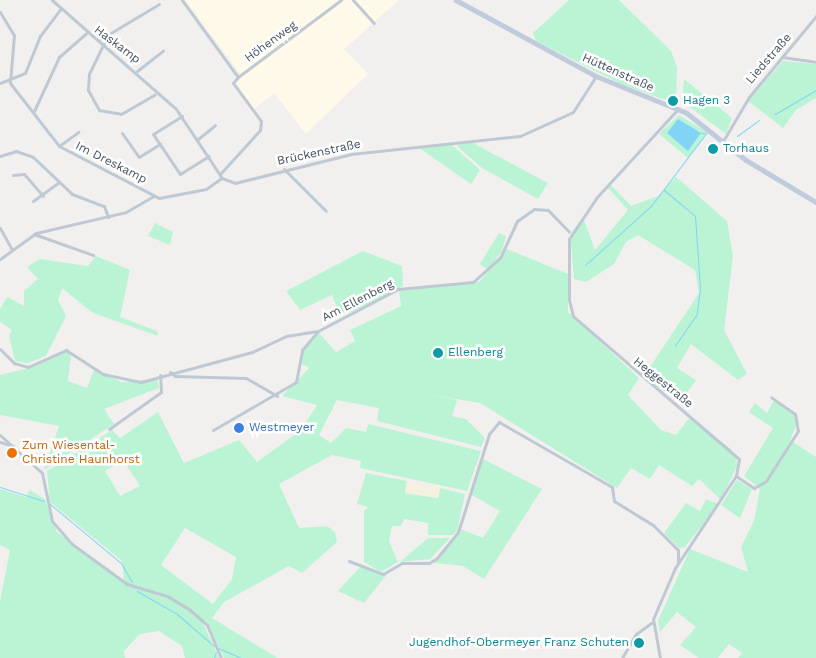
<!DOCTYPE html>
<html>
<head>
<meta charset="utf-8">
<style>
  body { margin:0 }
  #map { position:relative; width:816px; height:658px; overflow:hidden; background:#f2f0ef; font-family:"Work Sans",sans-serif }
  div>[style] { position:absolute }
  [style*='--x'] { left:calc(var(--x)*1px); top:calc(var(--y)*1px); width:calc(var(--w)*1px); rotate:calc(var(--a)*1deg) }
  .commercial>* { inset:0; background:#fef9e8 }
  .green>* { inset:0; background:#baf4d5 }
  .sand>* { inset:0; background:#f5f0df }
  .water>* { inset:0; background:#82d4f6 }
  .stream>* { height:1px; margin:-0.5px; padding:0 0.5px; transform-origin:0.5px; border-radius:0.5px; background:#82d4f6 }
  .minor>* { height:3px; margin:-1.5px; padding:0 1.5px; transform-origin:1.5px; border-radius:1.5px; background:#bfc9d3 }
  .secondary>* { height:4.5px; margin:-2.25px; padding:0 2.25px; transform-origin:2.25px; border-radius:2.25px; background:#c0cbdb }
  .dots>* { width:14px; height:14px; translate:-50% -50%; box-sizing:border-box; border:2px solid #fff; border-radius:50% }
  span { translate:-50% -50%; white-space:nowrap; text-align:center; line-height:1.15; -webkit-text-stroke:5px #fff; paint-order:stroke }
  .street-label { font-size:12px; color:#45515f }
  .culture-label { font-size:12px; color:#0d838f }
  .left { translate:0 -50%; text-align:left }
  .right { translate:-100% -50%; text-align:right }
  .shop-label { font-size:12px; color:#366cbe }
  .food-label { font-size:12px; color:#c56008 }
</style>
</head>
<body>
<div id="map">
  <div class="commercial">
    <i style="clip-path:polygon(185px 0,399px 0,344px 49px,368px 74px,306px 134px,274px 93px,254px 109px,235px 83px,242px 76px)"></i>
  </div>
  <div class="green">
    <i style="clip-path:polygon(569px 0,619px 0,671px 51px,677px 67px,676px 99px,662px 99px,619px 83px,536px 41px,533px 33px)"></i>
    <i style="clip-path:polygon(783px 61px,816px 64px,816px 98px,796px 110px,783px 128px,748px 101px)"></i>
    <i style="clip-path:polygon(684px 79px,732px 118px,726px 134px,682px 101px)"></i>
    <i style="clip-path:polygon(679px 115px,707px 132px,688px 158px,659px 134px)"></i>
    <i style="clip-path:polygon(471px 142px,548px 183px,538px 199px,482px 168px,458px 147px,458px 143px)"></i>
    <i style="clip-path:polygon(451px 144px,480px 170px,471px 184px,419px 148px)"></i>
    <i style="clip-path:polygon(676px 177px,727px 221px,733px 256px,724px 330px,747px 374px,738px 380px,691px 344px,677px 368px,696px 380px,680px 403px,644px 376px,699px 293px,695px 270px,638px 235px,626px 242px,614px 264px,586px 282px,574px 279px,571px 243px,571px 233px,583px 217px,595px 250px,628px 210px,608px 188px,611px 185px,631px 206px,658px 196px)"></i>
    <i style="clip-path:polygon(155px 223px,173px 232px,170px 245px,148px 236px)"></i>
    <i style="clip-path:polygon(499px 233px,506px 236px,502px 251px,488px 270px,480px 264px)"></i>
    <i style="clip-path:polygon(evenodd,507px 249px,568px 274px,568px 312px,639px 378px,628px 395px,661px 430px,676px 435px,690px 417px,732px 450px,738px 464px,721px 500px,699px 479px,692px 486px,659px 465px,650px 479px,631px 468px,617px 488px,480px 403px,432px 395px,457px 400px,452px 416px,466px 419px,485px 438px,481px 447px,377px 421px,379px 408px,337px 400px,319px 435px,331px 443px,346px 428px,366px 432px,368px 424px,481px 451px,467px 491px,360px 468px,361px 461px,332px 455px,279px 484px,299px 528px,327px 526px,335px 532px,337px 542px,302px 573px,289px 566px,224px 602px,212px 618px,278px 658px,224px 658px,206px 620px,203px 623px,219px 658px,185px 658px,182px 646px,159px 631px,140px 634px,124px 651px,125px 658px,0 658px,0 601px,10px 550px,0 545px,0 489px,26px 497px,30px 490px,45px 499px,57px 532px,124px 583px,122px 561px,50px 502px,47px 471px,112px 430px,120px 438px,158px 412px,184px 463px,239px 440px,257px 462px,301px 430px,317px 405px,282px 396px,309px 368px,300px 363px,303px 350px,319px 333px,336px 352px,355px 341px,350px 330px,401px 306px,399px 290px,479px 282px,507px 249px,123px 460px,140px 486px,120px 496px,105px 471px,123px 460px,507px 249px,185px 528px,236px 557px,232px 579px,213px 604px,161px 565px,185px 528px)"></i>
    <i style="clip-path:polygon(363px 251px,402px 266px,403px 286px,352px 312px,339px 313px,332px 295px,300px 310px,286px 291px)"></i>
    <i style="clip-path:polygon(96px 256px,130px 270px,120px 317px,157px 331px,158px 336px,93px 313px,62px 288px,58px 300px,66px 316px,46px 356px,28px 363px,15px 361px,9px 336px,12px 330px,0 322px,0 309px,7px 297px,24px 306px,24px 291px,38px 279px,27px 267px,40px 259px,88px 266px)"></i>
    <i style="clip-path:polygon(66px 351px,71px 354px,68px 381px,87px 388px,94px 370px,122px 382px,157px 379px,159px 388px,104px 409px,114px 424px,44px 470px,59px 426px,0 415px,0 375px,33px 367px)"></i>
    <i style="clip-path:polygon(774px 400px,793px 414px,797px 424px,790px 440px,816px 457px,816px 658px,738px 658px,742px 653px,729px 644px,718px 658px,699px 658px,680px 645px,696px 627px,677px 612px,660px 632px,658px 621px,690px 549px,748px 572px,741px 547px,754px 521px,760px 489px,744px 476px,773px 428px,749px 412px,755px 403px,767px 413px)"></i>
    <i style="clip-path:polygon(481px 458px,542px 489px,484px 579px,463px 566px,434px 563px,461px 529px,483px 538px,500px 511px,470px 494px)"></i>
    <i style="clip-path:polygon(366px 473px,407px 481px,405px 493px,438px 498px,440px 488px,465px 494px,457px 531px,453px 535px,428px 535px,428px 523px,404px 519px,401px 526px,392px 526px,389px 541px,398px 562px,381px 572px,364px 562px,364px 511px,368px 507px,357px 504px)"></i>
    <i style="clip-path:polygon(737px 480px,752px 489px,740px 518px,721px 505px)"></i>
    <i style="clip-path:polygon(706px 499px,718px 504px,685px 547px,679px 548px,664px 533px,686px 503px,700px 511px)"></i>
    <i style="clip-path:polygon(428px 538px,450px 538px,430px 559px,400px 562px)"></i>
    <i style="clip-path:polygon(361px 566px,381px 575px,388px 573px,364px 603px,338px 591px)"></i>
  </div>
  <div class="sand">
    <i style="clip-path:polygon(407px 481px,440px 488px,438px 498px,405px 493px)"></i>
  </div>
  <div class="water">
    <i style="clip-path:polygon(678px 119px,701px 133px,688px 151px,667px 133px)"></i>
  </div>
  <div class="stream">
    <i style="--x:775;--y:114;--w:48;--a:-30.3"></i>
    <i style="--x:701;--y:133;--w:3;--a:0"></i>
    <i style="--x:737;--y:136;--w:27;--a:-36"></i>
    <i style="--x:664;--y:190;--w:40;--a:40"></i>
    <i style="--x:695;--y:216;--w:72;--a:86"></i>
    <i style="--x:700;--y:288;--w:26;--a:97"></i>
    <i style="--x:697;--y:314;--w:39;--a:125"></i>
    <i style="--x:585;--y:265;--w:89;--a:-41.8"></i>
    <i style="--x:651;--y:206;--w:93;--a:-52.9"></i>
    <i style="--x:0;--y:487;--w:46;--a:17.7"></i>
    <i style="--x:50;--y:504;--w:92;--a:39.7"></i>
    <i style="--x:121;--y:563;--w:22;--a:60"></i>
    <i style="--x:137;--y:591;--w:46;--a:29.9"></i>
    <i style="--x:177;--y:614;--w:49;--a:40.9"></i>
    <i style="--x:218;--y:648;--w:26;--a:23"></i>
    <i style="--x:214;--y:658;--w:6;--a:-72"></i>
  </div>
  <div class="minor">
    <i style="--x:52;--y:0;--w:165;--a:41.3"></i>
    <i style="--x:176;--y:109;--w:83;--a:56.3"></i>
    <i style="--x:222;--y:178;--w:14;--a:21"></i>
    <i style="--x:235;--y:183;--w:120;--a:-14"></i>
    <i style="--x:351;--y:154;--w:170;--a:-6.1"></i>
    <i style="--x:520;--y:136;--w:58;--a:-24.4"></i>
    <i style="--x:573;--y:112;--w:43;--a:-57.4"></i>
    <i style="--x:182;--y:0;--w:95;--a:54"></i>
    <i style="--x:238;--y:77;--w:129;--a:-36.8"></i>
    <i style="--x:353;--y:0;--w:31;--a:48"></i>
    <i style="--x:0;--y:12;--w:27;--a:59"></i>
    <i style="--x:14;--y:35;--w:48;--a:94.8"></i>
    <i style="--x:10;--y:83;--w:80;--a:52.1"></i>
    <i style="--x:59;--y:146;--w:113;--a:27.5"></i>
    <i style="--x:159;--y:198;--w:48;--a:-10.8"></i>
    <i style="--x:206;--y:189;--w:19;--a:-35"></i>
    <i style="--x:99;--y:40;--w:70;--a:-31"></i>
    <i style="--x:104;--y:43;--w:34;--a:116"></i>
    <i style="--x:89;--y:74;--w:16;--a:94"></i>
    <i style="--x:88;--y:90;--w:23;--a:61"></i>
    <i style="--x:99;--y:110;--w:22;--a:10"></i>
    <i style="--x:121;--y:114;--w:39;--a:-30"></i>
    <i style="--x:782;--y:57;--w:34;--a:8"></i>
    <i style="--x:137;--y:71;--w:33;--a:-38"></i>
    <i style="--x:0;--y:83;--w:27;--a:-22"></i>
    <i style="--x:25;--y:73;--w:40;--a:-68"></i>
    <i style="--x:40;--y:36;--w:35;--a:-53"></i>
    <i style="--x:34;--y:111;--w:60;--a:-65.2"></i>
    <i style="--x:59;--y:57;--w:37;--a:-41"></i>
    <i style="--x:182;--y:116;--w:34;--a:148"></i>
    <i style="--x:153;--y:134;--w:48;--a:56"></i>
    <i style="--x:180;--y:174;--w:34;--a:-32"></i>
    <i style="--x:122;--y:133;--w:29;--a:55"></i>
    <i style="--x:139;--y:157;--w:25;--a:-32"></i>
    <i style="--x:198;--y:139;--w:22;--a:-39"></i>
    <i style="--x:723;--y:141;--w:51;--a:-59.4"></i>
    <i style="--x:749;--y:97;--w:105;--a:-50.4"></i>
    <i style="--x:59;--y:146;--w:24;--a:-36"></i>
    <i style="--x:0;--y:156;--w:17;--a:-17"></i>
    <i style="--x:16;--y:151;--w:18;--a:19"></i>
    <i style="--x:33;--y:157;--w:54;--a:43.5"></i>
    <i style="--x:72;--y:194;--w:34;--a:21"></i>
    <i style="--x:104;--y:206;--w:12;--a:70"></i>
    <i style="--x:284;--y:169;--w:59;--a:45"></i>
    <i style="--x:220;--y:174;--w:59;--a:-47.7"></i>
    <i style="--x:260;--y:130;--w:9;--a:-84"></i>
    <i style="--x:261;--y:121;--w:47;--a:-126.4"></i>
    <i style="--x:233;--y:83;--w:8;--a:-50"></i>
    <i style="--x:13;--y:175;--w:11;--a:-5"></i>
    <i style="--x:24;--y:174;--w:29;--a:49"></i>
    <i style="--x:33;--y:201;--w:31;--a:-36"></i>
    <i style="--x:0;--y:228;--w:25;--a:61"></i>
    <i style="--x:34;--y:234;--w:63;--a:19.6"></i>
    <i style="--x:0;--y:259;--w:44;--a:-35.8"></i>
    <i style="--x:36;--y:233;--w:92;--a:-13.1"></i>
    <i style="--x:126;--y:212;--w:32;--a:-30"></i>
    <i style="--x:0;--y:349;--w:20;--a:45"></i>
    <i style="--x:14;--y:363;--w:15;--a:16"></i>
    <i style="--x:28;--y:367;--w:42;--a:-24.1"></i>
    <i style="--x:66;--y:350;--w:44;--a:33"></i>
    <i style="--x:103;--y:374;--w:39;--a:12"></i>
    <i style="--x:141;--y:382;--w:115;--a:-15.1"></i>
    <i style="--x:252;--y:352;--w:38;--a:-25"></i>
    <i style="--x:286;--y:336;--w:32;--a:-9"></i>
    <i style="--x:318;--y:331;--w:90;--a:-27.7"></i>
    <i style="--x:398;--y:289;--w:75;--a:-5.3"></i>
    <i style="--x:473;--y:282;--w:36;--a:-42"></i>
    <i style="--x:500;--y:258;--w:41;--a:-65.3"></i>
    <i style="--x:517;--y:221;--w:21;--a:-35"></i>
    <i style="--x:534;--y:209;--w:14;--a:4"></i>
    <i style="--x:548;--y:210;--w:30;--a:46"></i>
    <i style="--x:170;--y:372;--w:6;--a:39"></i>
    <i style="--x:175;--y:376;--w:71;--a:1.6"></i>
    <i style="--x:246;--y:378;--w:36;--a:30"></i>
    <i style="--x:109;--y:429;--w:64;--a:-35.4"></i>
    <i style="--x:161;--y:392;--w:17;--a:-93"></i>
    <i style="--x:213;--y:430;--w:96;--a:-30"></i>
    <i style="--x:296;--y:382;--w:33;--a:-79"></i>
    <i style="--x:302;--y:350;--w:25;--a:-50"></i>
    <i style="--x:0;--y:435;--w:57;--a:42.1"></i>
    <i style="--x:42;--y:473;--w:49;--a:78.2"></i>
    <i style="--x:52;--y:521;--w:30;--a:49"></i>
    <i style="--x:72;--y:544;--w:68;--a:36"></i>
    <i style="--x:127;--y:584;--w:42;--a:16.7"></i>
    <i style="--x:167;--y:596;--w:27;--a:31"></i>
    <i style="--x:190;--y:610;--w:23;--a:41"></i>
    <i style="--x:207;--y:625;--w:36;--a:67"></i>
    <i style="--x:0;--y:442;--w:14;--a:17"></i>
    <i style="--x:736;--y:476;--w:22;--a:34"></i>
    <i style="--x:754;--y:488;--w:14;--a:-30"></i>
    <i style="--x:766;--y:481;--w:59;--a:-57.4"></i>
    <i style="--x:798;--y:431;--w:17;--a:-100"></i>
    <i style="--x:795;--y:414;--w:29;--a:-145"></i>
    <i style="--x:349;--y:561;--w:36;--a:21"></i>
    <i style="--x:383;--y:574;--w:22;--a:-30"></i>
    <i style="--x:402;--y:563;--w:27;--a:0"></i>
    <i style="--x:429;--y:563;--w:9;--a:-32"></i>
    <i style="--x:437;--y:558;--w:33;--a:-51"></i>
    <i style="--x:458;--y:532;--w:103;--a:-72.4"></i>
    <i style="--x:489;--y:434;--w:16;--a:-50"></i>
    <i style="--x:499;--y:422;--w:130;--a:29.9"></i>
    <i style="--x:612;--y:487;--w:14;--a:82"></i>
    <i style="--x:614;--y:501;--w:46;--a:31.6"></i>
    <i style="--x:653;--y:525;--w:35;--a:45"></i>
    <i style="--x:678;--y:550;--w:12;--a:90"></i>
    <i style="--x:622;--y:658;--w:28;--a:-60"></i>
    <i style="--x:636;--y:634;--w:19;--a:-36"></i>
    <i style="--x:660;--y:658;--w:40;--a:-100"></i>
    <i style="--x:653;--y:619;--w:56;--a:-66.7"></i>
    <i style="--x:675;--y:568;--w:110;--a:-56.5"></i>
    <i style="--x:736;--y:476;--w:17;--a:-80"></i>
    <i style="--x:739;--y:459;--w:219;--a:-139.3"></i>
    <i style="--x:573;--y:316;--w:16;--a:-104"></i>
    <i style="--x:569;--y:300;--w:61;--a:-90"></i>
    <i style="--x:569;--y:239;--w:50;--a:-56.3"></i>
    <i style="--x:597;--y:197;--w:120;--a:-47.4"></i>
  </div>
  <div class="secondary">
    <i style="--x:456;--y:0;--w:159;--a:28.5"></i>
    <i style="--x:596;--y:76;--w:98;--a:22.1"></i>
    <i style="--x:687;--y:113;--w:75;--a:38.5"></i>
    <i style="--x:746;--y:160;--w:82;--a:31"></i>
  </div>
  <div class="dots">
    <i style="left:673px;top:101px;background:#0f9aa8"></i>
    <i style="left:713px;top:149px;background:#0f9aa8"></i>
    <i style="left:438px;top:353px;background:#0f9aa8"></i>
    <i style="left:239px;top:428px;background:#3f7fe0"></i>
    <i style="left:12px;top:453px;background:#e8710a"></i>
    <i style="left:639px;top:643px;background:#0f9aa8"></i>
  </div>
  <div class="street-label">
    <span style="left:271px;top:42px;rotate:-36deg">Höhenweg</span>
    <span style="left:117px;top:45px;rotate:37deg">Haskamp</span>
    <span style="left:769px;top:59px;rotate:-49deg">Liedstraße</span>
    <span style="left:618px;top:73px;rotate:24deg">Hüttenstraße</span>
    <span style="left:319px;top:153px;rotate:-12deg">Brückenstraße</span>
    <span style="left:111px;top:163px;rotate:27deg">Im Dreskamp</span>
    <span style="left:358px;top:301px;rotate:-27deg">Am Ellenberg</span>
    <span style="left:663px;top:383px;rotate:39deg">Heggestraße</span>
  </div>
  <div class="culture-label">
    <span class="left" style="left:683px;top:101px">Hagen 3</span>
    <span class="left" style="left:723px;top:149px">Torhaus</span>
    <span class="left" style="left:448px;top:353px">Ellenberg</span>
    <span class="right" style="left:629px;top:643px">Jugendhof-Obermeyer Franz Schuten</span>
  </div>
  <div class="shop-label">
    <span class="left" style="left:249px;top:428px">Westmeyer</span>
  </div>
  <div class="food-label">
    <span class="left" style="left:22px;top:453px">Zum Wiesental-<br>Christine Haunhorst</span>
  </div>
</div>
</body>
</html>
